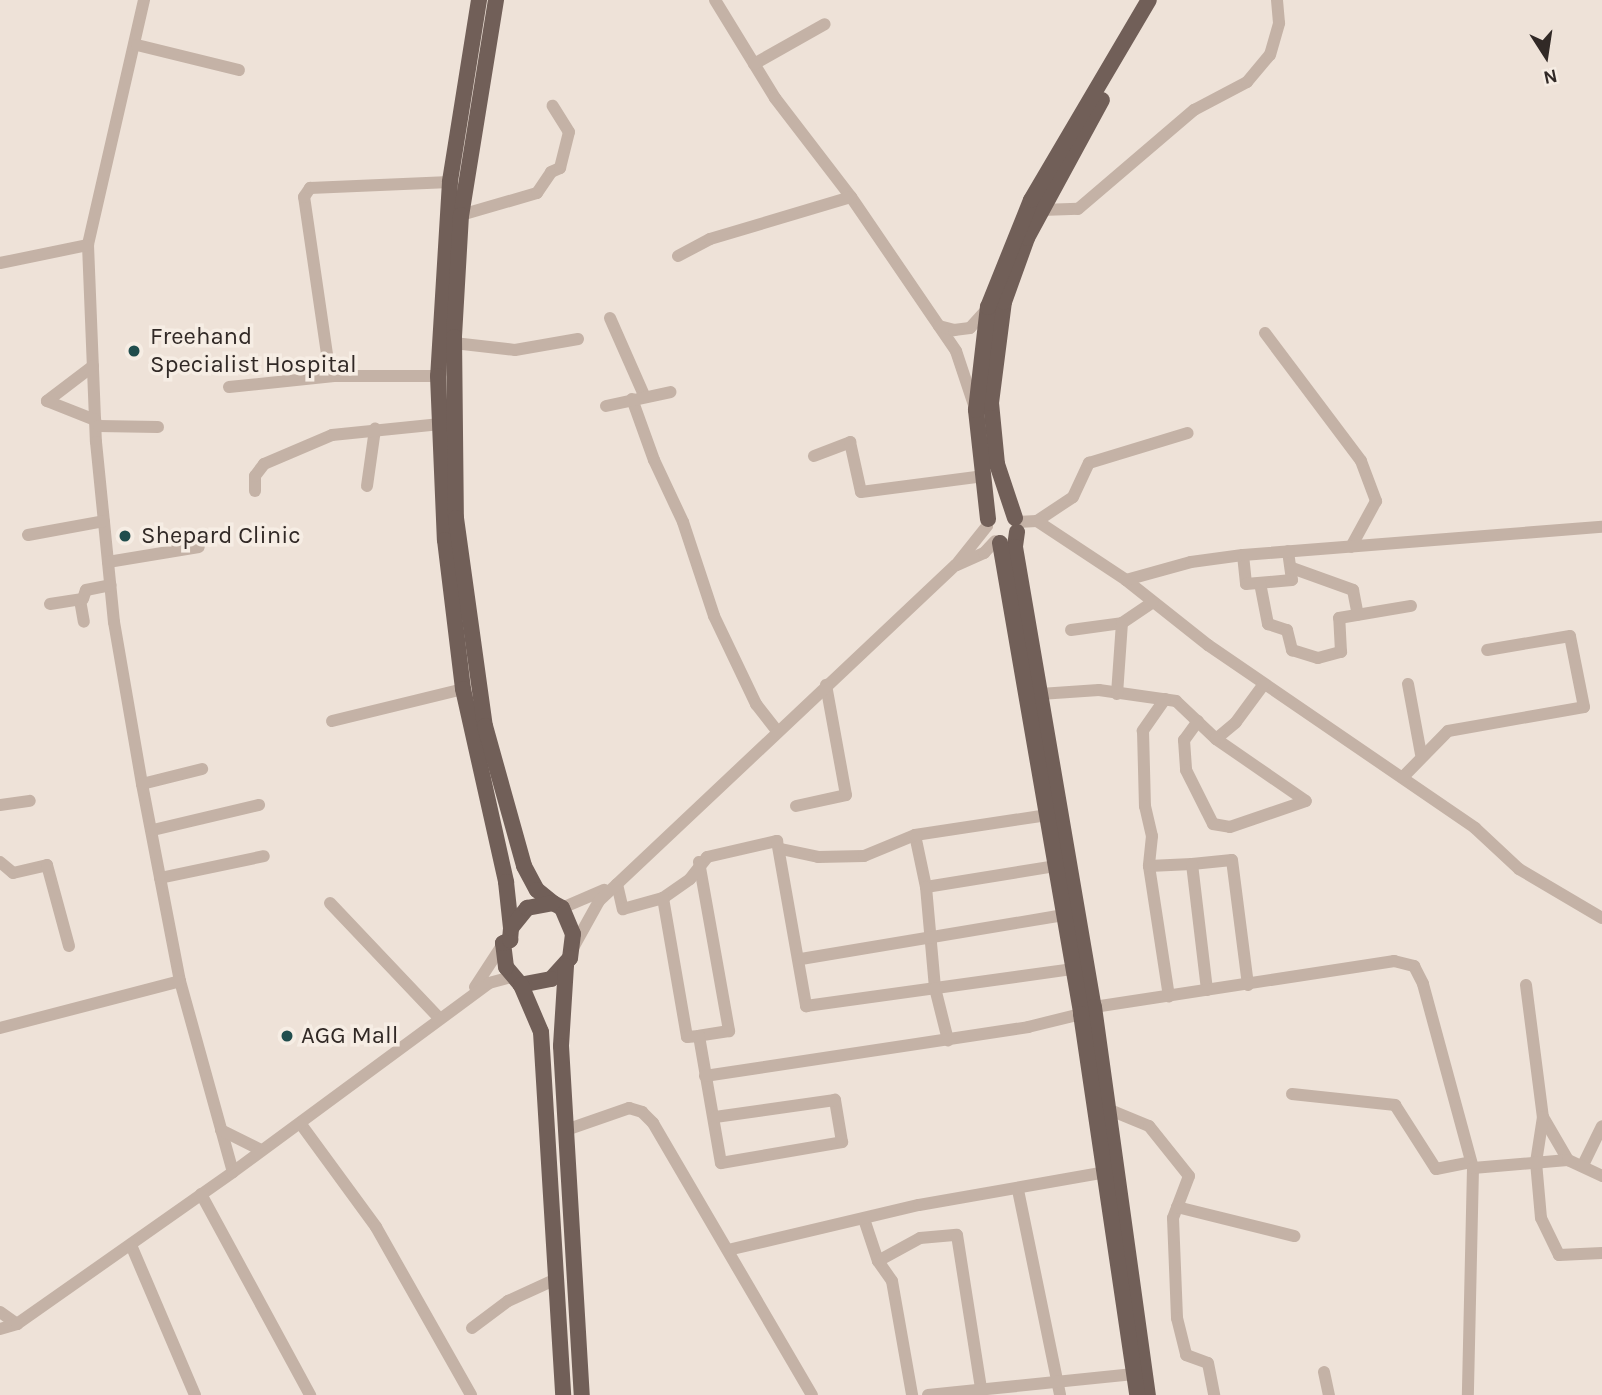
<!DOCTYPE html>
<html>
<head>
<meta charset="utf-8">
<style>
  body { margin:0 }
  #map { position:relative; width:1602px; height:1395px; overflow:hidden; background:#eee2d8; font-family:Karla,sans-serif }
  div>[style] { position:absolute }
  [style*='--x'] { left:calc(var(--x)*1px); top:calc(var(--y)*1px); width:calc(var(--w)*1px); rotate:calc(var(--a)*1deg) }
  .minor>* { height:12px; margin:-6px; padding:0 6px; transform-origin:6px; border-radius:6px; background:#c4b2a6 }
  .major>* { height:16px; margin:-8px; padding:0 8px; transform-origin:8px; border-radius:8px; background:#715f58 }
  .dots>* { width:19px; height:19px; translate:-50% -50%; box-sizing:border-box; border:4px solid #f6ede4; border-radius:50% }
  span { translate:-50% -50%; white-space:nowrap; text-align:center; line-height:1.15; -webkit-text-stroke:7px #f6ede4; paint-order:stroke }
  .poi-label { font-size:24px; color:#312926 }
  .left { translate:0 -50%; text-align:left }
  .north { position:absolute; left:1511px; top:21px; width:70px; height:70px; -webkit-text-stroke:5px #f6ede4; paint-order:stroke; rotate:168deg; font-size:19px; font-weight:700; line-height:28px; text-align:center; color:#312926 }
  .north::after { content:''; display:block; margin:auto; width:24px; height:32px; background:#312926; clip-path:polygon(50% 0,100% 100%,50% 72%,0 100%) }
</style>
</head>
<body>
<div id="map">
  <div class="minor">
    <i style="--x:144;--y:0;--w:251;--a:102.9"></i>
    <i style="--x:88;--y:245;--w:197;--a:87.7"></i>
    <i style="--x:96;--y:442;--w:181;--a:84.3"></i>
    <i style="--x:114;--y:622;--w:164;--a:80.2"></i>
    <i style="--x:142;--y:784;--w:201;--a:79.1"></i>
    <i style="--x:180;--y:981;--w:198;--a:74.5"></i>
    <i style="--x:715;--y:0;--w:115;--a:58.5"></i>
    <i style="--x:775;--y:98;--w:125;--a:52.5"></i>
    <i style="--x:851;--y:197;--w:186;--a:55.7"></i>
    <i style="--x:956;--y:351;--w:60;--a:71.6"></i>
    <i style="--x:137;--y:45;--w:105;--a:13.8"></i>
    <i style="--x:754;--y:64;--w:81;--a:-29.4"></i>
    <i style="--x:1041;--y:210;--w:37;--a:-2"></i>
    <i style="--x:1078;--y:209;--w:153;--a:-40.5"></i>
    <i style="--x:1194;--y:110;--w:60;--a:-27.8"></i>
    <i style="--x:1247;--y:82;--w:35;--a:-50"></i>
    <i style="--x:1270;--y:55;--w:33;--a:-74"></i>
    <i style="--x:1279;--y:23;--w:23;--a:-95"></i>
    <i style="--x:461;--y:215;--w:79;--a:-16.1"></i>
    <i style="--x:537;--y:193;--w:25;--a:-56"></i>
    <i style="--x:551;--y:172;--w:10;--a:-24"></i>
    <i style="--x:560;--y:168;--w:37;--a:-76"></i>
    <i style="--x:569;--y:132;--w:31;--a:-122"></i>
    <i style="--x:678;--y:256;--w:36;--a:-28"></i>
    <i style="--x:710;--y:239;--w:147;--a:-16.6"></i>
    <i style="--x:0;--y:263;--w:90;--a:-11.6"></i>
    <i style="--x:610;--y:318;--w:84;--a:66.2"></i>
    <i style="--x:939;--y:326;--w:16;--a:15"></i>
    <i style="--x:954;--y:330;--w:16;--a:-7"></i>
    <i style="--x:970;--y:328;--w:24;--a:-48"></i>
    <i style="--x:1265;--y:333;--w:160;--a:53.1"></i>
    <i style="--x:1361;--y:461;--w:43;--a:69.4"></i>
    <i style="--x:1376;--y:501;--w:52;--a:118.5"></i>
    <i style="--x:454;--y:343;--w:61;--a:6.5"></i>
    <i style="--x:515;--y:350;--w:64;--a:-9.9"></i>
    <i style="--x:93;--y:366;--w:58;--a:142.7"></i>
    <i style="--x:47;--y:401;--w:52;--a:21.6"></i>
    <i style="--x:336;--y:376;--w:17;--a:-118"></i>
    <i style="--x:328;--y:361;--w:166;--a:-98.3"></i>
    <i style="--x:304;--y:197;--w:11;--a:-56"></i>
    <i style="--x:310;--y:188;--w:140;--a:-2.5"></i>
    <i style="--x:229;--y:387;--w:108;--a:-5.9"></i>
    <i style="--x:336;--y:376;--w:102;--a:0"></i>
    <i style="--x:632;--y:399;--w:65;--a:70.2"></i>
    <i style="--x:654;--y:460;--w:68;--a:64.9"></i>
    <i style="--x:683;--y:522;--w:99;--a:71.7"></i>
    <i style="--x:714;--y:616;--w:98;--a:64.5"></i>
    <i style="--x:756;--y:704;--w:33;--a:52"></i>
    <i style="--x:606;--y:406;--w:66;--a:-12.2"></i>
    <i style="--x:99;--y:426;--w:59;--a:1"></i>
    <i style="--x:814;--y:456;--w:39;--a:-21"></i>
    <i style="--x:850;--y:442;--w:51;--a:77.6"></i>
    <i style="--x:861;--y:492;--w:124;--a:-7.4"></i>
    <i style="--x:367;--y:486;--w:58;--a:-82"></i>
    <i style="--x:255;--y:491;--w:15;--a:-90"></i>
    <i style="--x:255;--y:476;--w:15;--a:-53"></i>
    <i style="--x:264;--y:464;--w:74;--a:-23.1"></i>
    <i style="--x:332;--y:435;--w:109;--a:-5.8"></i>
    <i style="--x:1037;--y:521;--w:43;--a:-33.7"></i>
    <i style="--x:1073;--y:497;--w:38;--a:-65"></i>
    <i style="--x:1089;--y:463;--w:103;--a:-16.9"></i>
    <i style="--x:1017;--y:522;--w:20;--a:-3"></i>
    <i style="--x:1037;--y:521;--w:107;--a:33.5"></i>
    <i style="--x:1126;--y:580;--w:105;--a:38.4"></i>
    <i style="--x:1208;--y:645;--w:324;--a:34.4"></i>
    <i style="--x:1475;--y:828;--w:60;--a:43"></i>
    <i style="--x:1519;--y:869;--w:96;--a:30.6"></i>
    <i style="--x:28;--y:535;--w:77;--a:-10.4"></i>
    <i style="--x:1243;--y:555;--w:29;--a:84"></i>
    <i style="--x:1246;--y:584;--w:46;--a:-5"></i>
    <i style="--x:1292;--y:580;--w:29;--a:-98"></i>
    <i style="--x:108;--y:562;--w:92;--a:-9.4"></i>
    <i style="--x:957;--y:565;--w:30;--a:-24"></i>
    <i style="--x:984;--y:553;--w:16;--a:-47"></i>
    <i style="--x:1292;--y:568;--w:65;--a:19.8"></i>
    <i style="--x:1353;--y:590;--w:25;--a:79"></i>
    <i style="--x:1126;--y:580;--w:67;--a:-15.5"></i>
    <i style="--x:1191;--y:562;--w:52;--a:-7.7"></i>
    <i style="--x:1243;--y:555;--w:360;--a:-4.5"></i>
    <i style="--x:1260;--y:583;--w:42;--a:79"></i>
    <i style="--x:1268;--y:624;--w:20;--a:18"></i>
    <i style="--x:1287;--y:630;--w:21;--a:76"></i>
    <i style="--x:1292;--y:650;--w:27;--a:17"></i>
    <i style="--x:1318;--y:658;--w:24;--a:-15"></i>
    <i style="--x:1341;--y:652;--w:34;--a:-93"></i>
    <i style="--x:1339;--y:618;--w:73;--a:-9.5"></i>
    <i style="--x:80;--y:600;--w:22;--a:80"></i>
    <i style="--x:50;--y:604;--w:33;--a:-9"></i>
    <i style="--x:83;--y:599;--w:9;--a:-72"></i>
    <i style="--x:86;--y:590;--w:25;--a:-11"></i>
    <i style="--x:1071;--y:630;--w:51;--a:-7.8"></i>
    <i style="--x:1408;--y:684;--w:71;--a:79.5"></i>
    <i style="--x:1040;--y:694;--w:59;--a:-3.9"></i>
    <i style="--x:1099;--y:690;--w:78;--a:8.1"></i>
    <i style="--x:1176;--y:701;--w:55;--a:43.5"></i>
    <i style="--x:1216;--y:739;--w:109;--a:34.6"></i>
    <i style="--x:1117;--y:694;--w:71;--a:-86"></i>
    <i style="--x:1122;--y:623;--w:37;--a:-34"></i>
    <i style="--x:1165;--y:699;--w:39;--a:125"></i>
    <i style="--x:1143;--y:731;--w:75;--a:88.5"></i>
    <i style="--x:1145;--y:806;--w:31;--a:77"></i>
    <i style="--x:1152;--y:836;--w:30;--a:96"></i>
    <i style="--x:1149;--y:866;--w:132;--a:81.3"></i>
    <i style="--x:332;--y:721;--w:135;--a:-13.7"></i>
    <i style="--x:1198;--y:721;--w:24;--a:126"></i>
    <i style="--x:1184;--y:740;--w:30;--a:86"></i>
    <i style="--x:1186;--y:770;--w:60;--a:63.4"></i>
    <i style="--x:1213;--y:824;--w:17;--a:10"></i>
    <i style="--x:1230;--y:827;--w:80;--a:-18.9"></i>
    <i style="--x:1216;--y:739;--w:26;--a:-40"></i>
    <i style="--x:1236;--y:722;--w:47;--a:-53.6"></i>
    <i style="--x:1403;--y:777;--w:64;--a:-45.6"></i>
    <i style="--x:1448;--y:731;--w:138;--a:-10"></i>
    <i style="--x:1584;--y:707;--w:72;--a:-101.2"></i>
    <i style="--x:1570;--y:636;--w:84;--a:170.4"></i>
    <i style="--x:142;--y:784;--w:62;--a:-14"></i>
    <i style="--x:0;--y:805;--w:30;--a:-8"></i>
    <i style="--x:796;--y:806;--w:51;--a:-12.4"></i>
    <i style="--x:846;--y:795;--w:112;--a:-100.3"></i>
    <i style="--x:153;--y:830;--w:109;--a:-13.3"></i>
    <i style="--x:915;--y:835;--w:53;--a:78.1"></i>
    <i style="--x:926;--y:887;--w:132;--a:-9.2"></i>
    <i style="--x:781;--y:849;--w:38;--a:12"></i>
    <i style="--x:818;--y:857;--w:46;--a:-1.2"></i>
    <i style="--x:864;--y:856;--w:55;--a:-22.4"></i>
    <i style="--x:915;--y:835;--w:134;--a:-8.6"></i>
    <i style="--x:0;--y:862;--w:17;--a:40"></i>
    <i style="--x:13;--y:873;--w:35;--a:-13"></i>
    <i style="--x:47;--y:865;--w:84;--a:74.8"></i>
    <i style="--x:699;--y:862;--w:172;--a:79.9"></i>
    <i style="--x:729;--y:1031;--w:30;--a:171"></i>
    <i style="--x:699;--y:1036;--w:129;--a:80.2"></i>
    <i style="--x:721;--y:1163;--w:123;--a:-9.8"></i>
    <i style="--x:842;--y:1142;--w:43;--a:-99.5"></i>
    <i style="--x:835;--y:1100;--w:121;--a:171.9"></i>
    <i style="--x:1192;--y:864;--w:40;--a:-5.7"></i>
    <i style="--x:1232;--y:860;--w:126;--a:82.7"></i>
    <i style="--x:1149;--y:866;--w:43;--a:-2.7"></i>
    <i style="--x:1192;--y:864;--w:127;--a:83.2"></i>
    <i style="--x:160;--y:878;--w:106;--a:-11.9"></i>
    <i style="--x:617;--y:884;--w:26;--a:77"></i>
    <i style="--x:623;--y:909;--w:41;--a:-15.4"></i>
    <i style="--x:663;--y:898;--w:33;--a:-35"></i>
    <i style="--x:690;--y:879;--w:28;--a:-52"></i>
    <i style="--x:707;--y:857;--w:72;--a:-12.9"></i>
    <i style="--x:777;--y:841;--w:168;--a:80"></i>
    <i style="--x:806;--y:1006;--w:270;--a:-7.9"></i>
    <i style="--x:926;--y:887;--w:101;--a:84.9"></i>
    <i style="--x:935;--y:988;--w:54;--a:76"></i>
    <i style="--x:663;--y:898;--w:141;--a:80.2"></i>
    <i style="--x:687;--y:1037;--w:12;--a:-5"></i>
    <i style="--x:330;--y:903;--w:158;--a:46.5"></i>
    <i style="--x:562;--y:908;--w:46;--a:-23.2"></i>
    <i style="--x:574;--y:946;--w:51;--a:-60.9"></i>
    <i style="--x:599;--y:901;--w:490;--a:-43.3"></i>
    <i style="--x:956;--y:565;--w:50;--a:-51.5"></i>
    <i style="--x:801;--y:959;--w:268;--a:-9.5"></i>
    <i style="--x:1526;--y:985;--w:133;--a:82.7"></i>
    <i style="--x:1543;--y:1117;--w:50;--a:59.8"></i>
    <i style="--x:475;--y:987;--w:51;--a:-56.9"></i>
    <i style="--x:1094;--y:1007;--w:304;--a:-8.7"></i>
    <i style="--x:1394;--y:961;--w:21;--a:14"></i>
    <i style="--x:1414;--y:966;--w:20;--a:63"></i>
    <i style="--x:1423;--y:984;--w:191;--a:74.8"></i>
    <i style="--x:1473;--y:1168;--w:227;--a:91.3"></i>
    <i style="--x:0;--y:1028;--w:186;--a:-14.6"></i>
    <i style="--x:705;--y:1076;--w:327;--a:-8.6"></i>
    <i style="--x:1028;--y:1027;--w:55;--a:-13.8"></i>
    <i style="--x:1292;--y:1094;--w:104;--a:6.1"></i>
    <i style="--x:1395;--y:1105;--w:76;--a:57.4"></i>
    <i style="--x:1436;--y:1169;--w:33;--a:-11"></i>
    <i style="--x:1110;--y:1110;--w:42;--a:22.3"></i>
    <i style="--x:1149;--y:1126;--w:64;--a:51.3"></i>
    <i style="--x:1189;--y:1176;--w:45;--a:110.9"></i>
    <i style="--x:1173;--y:1218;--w:100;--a:87.7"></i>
    <i style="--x:1177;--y:1318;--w:38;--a:76"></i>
    <i style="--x:1186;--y:1355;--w:23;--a:20"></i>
    <i style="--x:1208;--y:1363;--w:33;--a:79"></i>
    <i style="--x:1543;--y:1117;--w:46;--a:98.8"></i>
    <i style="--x:1536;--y:1162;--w:56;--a:84.9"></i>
    <i style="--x:1541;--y:1218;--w:41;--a:64.1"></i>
    <i style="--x:1559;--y:1255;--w:43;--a:-2.7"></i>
    <i style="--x:300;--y:1123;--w:129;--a:53.8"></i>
    <i style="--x:376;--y:1227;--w:193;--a:60.5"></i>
    <i style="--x:221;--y:1130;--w:45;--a:26.6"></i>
    <i style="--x:566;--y:1130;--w:67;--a:-19.2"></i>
    <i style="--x:629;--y:1108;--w:14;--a:17"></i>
    <i style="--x:642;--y:1112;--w:16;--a:45"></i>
    <i style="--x:653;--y:1123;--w:315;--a:59.7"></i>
    <i style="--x:1583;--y:1165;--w:43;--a:-64"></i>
    <i style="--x:1473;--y:1168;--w:95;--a:-4.8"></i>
    <i style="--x:1568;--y:1160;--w:38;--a:25"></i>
    <i style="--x:1018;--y:1190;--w:209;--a:78.4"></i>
    <i style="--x:201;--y:1194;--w:229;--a:61.5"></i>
    <i style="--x:1177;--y:1207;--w:121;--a:13.9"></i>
    <i style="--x:864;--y:1219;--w:44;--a:71.6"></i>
    <i style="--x:878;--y:1261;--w:24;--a:55"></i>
    <i style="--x:892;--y:1281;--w:116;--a:80"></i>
    <i style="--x:131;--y:1245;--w:163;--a:66.9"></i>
    <i style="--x:728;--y:1250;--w:196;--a:-13.3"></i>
    <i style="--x:919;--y:1205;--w:190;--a:-10"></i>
    <i style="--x:878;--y:1261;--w:48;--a:-28.7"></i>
    <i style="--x:920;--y:1238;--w:37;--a:-5"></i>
    <i style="--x:957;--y:1235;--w:155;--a:81.1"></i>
    <i style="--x:0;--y:1312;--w:21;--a:35"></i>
    <i style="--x:472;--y:1328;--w:45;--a:-36.9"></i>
    <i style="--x:508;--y:1301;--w:53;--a:-24.6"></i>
    <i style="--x:0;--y:1329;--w:18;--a:-16"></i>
    <i style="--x:17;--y:1324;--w:264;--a:-35.1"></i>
    <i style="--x:233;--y:1172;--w:318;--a:-36.4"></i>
    <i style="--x:489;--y:983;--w:23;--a:-15"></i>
    <i style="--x:1324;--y:1372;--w:24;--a:78"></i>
    <i style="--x:928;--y:1395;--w:207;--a:-5.8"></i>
  </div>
  <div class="major">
    <i style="--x:479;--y:0;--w:184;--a:99.1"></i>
    <i style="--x:450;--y:182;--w:194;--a:93.5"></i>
    <i style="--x:438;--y:376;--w:164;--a:87.6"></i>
    <i style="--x:445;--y:540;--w:150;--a:83.1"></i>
    <i style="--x:463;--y:689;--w:198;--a:77.4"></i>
    <i style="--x:506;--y:882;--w:46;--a:83.8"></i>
    <i style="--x:496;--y:0;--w:218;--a:99.2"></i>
    <i style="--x:461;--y:215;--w:122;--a:93.3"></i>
    <i style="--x:454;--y:337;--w:181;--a:89.4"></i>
    <i style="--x:456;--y:518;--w:210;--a:82.1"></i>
    <i style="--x:485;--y:726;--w:145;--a:74.4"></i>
    <i style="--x:524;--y:866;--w:27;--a:62"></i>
    <i style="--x:537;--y:890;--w:21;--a:39"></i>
    <i style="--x:1015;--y:518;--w:57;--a:-108.4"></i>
    <i style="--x:997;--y:464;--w:61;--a:-95.6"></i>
    <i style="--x:991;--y:403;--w:102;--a:-82.7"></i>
    <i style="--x:1004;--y:302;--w:68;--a:-70.2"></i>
    <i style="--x:1027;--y:238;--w:157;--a:-61.5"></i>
    <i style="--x:988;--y:519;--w:110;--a:-96.3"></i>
    <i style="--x:976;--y:410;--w:104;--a:-83.4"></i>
    <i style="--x:988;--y:307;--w:115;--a:-68.1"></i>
    <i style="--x:1031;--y:200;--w:232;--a:-59.5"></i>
    <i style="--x:1017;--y:532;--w:15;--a:98"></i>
    <i style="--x:1015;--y:547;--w:467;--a:80.3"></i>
    <i style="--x:1094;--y:1007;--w:392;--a:82.1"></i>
    <i style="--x:1000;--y:543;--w:478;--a:80.2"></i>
    <i style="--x:1081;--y:1014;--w:385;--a:81.6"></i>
    <i style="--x:553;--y:903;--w:10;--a:29"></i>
    <i style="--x:562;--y:908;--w:28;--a:67"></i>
    <i style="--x:573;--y:934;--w:24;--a:97"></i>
    <i style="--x:570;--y:958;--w:28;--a:132"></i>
    <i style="--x:551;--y:979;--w:31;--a:169"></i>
    <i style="--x:521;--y:985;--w:23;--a:-130"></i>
    <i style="--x:506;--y:967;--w:24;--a:-97"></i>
    <i style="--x:503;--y:943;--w:8;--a:-23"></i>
    <i style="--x:510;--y:940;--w:12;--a:-85"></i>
    <i style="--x:511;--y:928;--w:26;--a:-51"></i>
    <i style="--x:527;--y:908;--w:26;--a:-11"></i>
    <i style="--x:566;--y:966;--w:80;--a:93.6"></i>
    <i style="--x:561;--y:1046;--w:350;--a:86.6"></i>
    <i style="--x:521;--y:985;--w:51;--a:66.9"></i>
    <i style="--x:541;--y:1032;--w:364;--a:86.5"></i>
  </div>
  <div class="dots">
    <i style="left:134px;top:351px;background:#204d4d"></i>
    <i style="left:125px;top:536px;background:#204d4d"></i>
    <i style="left:287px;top:1036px;background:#204d4d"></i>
  </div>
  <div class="poi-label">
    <span class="left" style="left:150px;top:351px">Freehand<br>Specialist Hospital</span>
    <span class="left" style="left:141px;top:536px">Shepard Clinic</span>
    <span class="left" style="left:301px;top:1036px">AGG Mall</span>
  </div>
  <div class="north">N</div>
</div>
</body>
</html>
